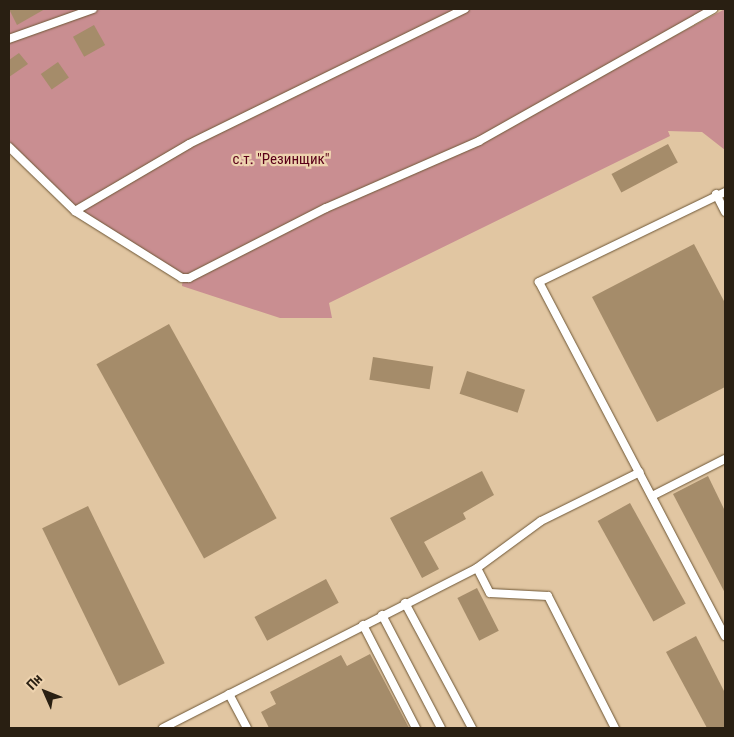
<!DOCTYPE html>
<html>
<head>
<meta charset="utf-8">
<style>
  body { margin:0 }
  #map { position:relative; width:734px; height:737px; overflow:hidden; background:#e1c6a2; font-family:"Roboto Condensed",sans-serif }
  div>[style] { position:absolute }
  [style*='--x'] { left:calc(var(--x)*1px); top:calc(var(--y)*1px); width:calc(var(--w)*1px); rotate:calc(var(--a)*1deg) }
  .green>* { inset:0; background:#c98e91 }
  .building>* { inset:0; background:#a58c6a; transform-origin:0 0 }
  .roads { filter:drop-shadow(0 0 1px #6e5736) drop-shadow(0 0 1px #6e5736) }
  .service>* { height:8px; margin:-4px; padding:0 4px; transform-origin:4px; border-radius:4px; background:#fff }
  span { translate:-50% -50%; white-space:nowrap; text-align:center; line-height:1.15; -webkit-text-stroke:4.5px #eed3af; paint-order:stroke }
  .park-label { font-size:15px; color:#5a0018 }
  .frame { position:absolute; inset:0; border:10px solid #291f12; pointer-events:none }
  .north { position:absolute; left:20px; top:667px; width:50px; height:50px; -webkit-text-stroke:4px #eed3af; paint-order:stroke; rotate:314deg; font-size:14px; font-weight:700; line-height:20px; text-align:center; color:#291f12 }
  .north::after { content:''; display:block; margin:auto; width:18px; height:22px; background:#291f12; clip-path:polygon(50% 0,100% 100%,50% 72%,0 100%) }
</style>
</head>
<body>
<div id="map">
  <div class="green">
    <i style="clip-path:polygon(9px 9px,708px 9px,657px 36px,661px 43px,725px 9px,725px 150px,702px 132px,668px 131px,670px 136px,329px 303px,332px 318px,280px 318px,182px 286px,183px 276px,69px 203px,27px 165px,9px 142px)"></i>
  </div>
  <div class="building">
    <i style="clip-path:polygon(9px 9px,45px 9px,17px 25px)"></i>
    <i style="left:94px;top:25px;width:23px;height:24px;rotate:61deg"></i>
    <i style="clip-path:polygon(19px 53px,28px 64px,9px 77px,9px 60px)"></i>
    <i style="left:58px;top:62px;width:19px;height:21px;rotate:55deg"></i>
    <i style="left:668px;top:144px;width:21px;height:64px;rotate:62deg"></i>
    <i style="clip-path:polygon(694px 244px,725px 303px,725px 387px,657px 422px,592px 297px)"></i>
    <i style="left:169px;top:324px;width:222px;height:83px;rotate:61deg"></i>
    <i style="left:373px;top:357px;width:61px;height:23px;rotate:9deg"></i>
    <i style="left:467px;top:371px;width:61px;height:24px;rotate:18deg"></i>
    <i style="clip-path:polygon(482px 471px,494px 495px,463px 513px,466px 519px,424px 542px,439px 569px,422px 578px,390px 518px)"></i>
    <i style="clip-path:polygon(708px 476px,725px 511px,725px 593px,673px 494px)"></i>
    <i style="left:630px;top:503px;width:115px;height:37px;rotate:61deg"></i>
    <i style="left:88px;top:506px;width:175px;height:51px;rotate:64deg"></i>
    <i style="left:326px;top:579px;width:27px;height:81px;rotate:62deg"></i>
    <i style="left:477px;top:588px;width:48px;height:22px;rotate:63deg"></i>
    <i style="clip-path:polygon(696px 636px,725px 693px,725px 728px,707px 728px,666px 652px)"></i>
    <i style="clip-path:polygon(370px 654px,409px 728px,269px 728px,261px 712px,276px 704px,270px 692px,341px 655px,347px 666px)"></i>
  </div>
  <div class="roads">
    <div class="service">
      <i style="--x:9;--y:39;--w:89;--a:-19.7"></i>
      <i style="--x:9;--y:147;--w:92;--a:44.1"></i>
      <i style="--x:75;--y:211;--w:126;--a:32.1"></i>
      <i style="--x:182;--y:278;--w:7;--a:0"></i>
      <i style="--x:189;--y:278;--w:154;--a:-27.1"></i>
      <i style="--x:326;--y:208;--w:167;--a:-23.6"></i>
      <i style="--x:479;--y:141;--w:269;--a:-29.4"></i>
      <i style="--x:725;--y:192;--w:207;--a:154.2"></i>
      <i style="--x:539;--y:282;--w:400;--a:62.3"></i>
      <i style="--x:716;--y:194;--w:20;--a:63"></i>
      <i style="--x:75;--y:211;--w:132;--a:-30.4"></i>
      <i style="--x:189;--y:144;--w:307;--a:-26.1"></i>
      <i style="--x:652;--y:496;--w:82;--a:-26.9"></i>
      <i style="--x:477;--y:568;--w:28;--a:63"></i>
      <i style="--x:490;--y:593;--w:58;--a:3"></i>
      <i style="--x:548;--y:596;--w:148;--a:63.1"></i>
      <i style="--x:405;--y:603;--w:142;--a:61.8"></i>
      <i style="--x:382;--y:615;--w:127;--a:62.4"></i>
      <i style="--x:363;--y:625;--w:116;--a:62.8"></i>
      <i style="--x:229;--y:694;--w:38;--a:62"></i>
      <i style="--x:163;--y:728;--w:352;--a:-27"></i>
      <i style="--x:477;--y:568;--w:79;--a:-36.3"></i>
      <i style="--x:541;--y:521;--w:110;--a:-26.3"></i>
    </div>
  </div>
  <div class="park-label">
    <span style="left:281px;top:160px">с.т. "Резинщик"</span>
  </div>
  <div class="frame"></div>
  <div class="north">Пн</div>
</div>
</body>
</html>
